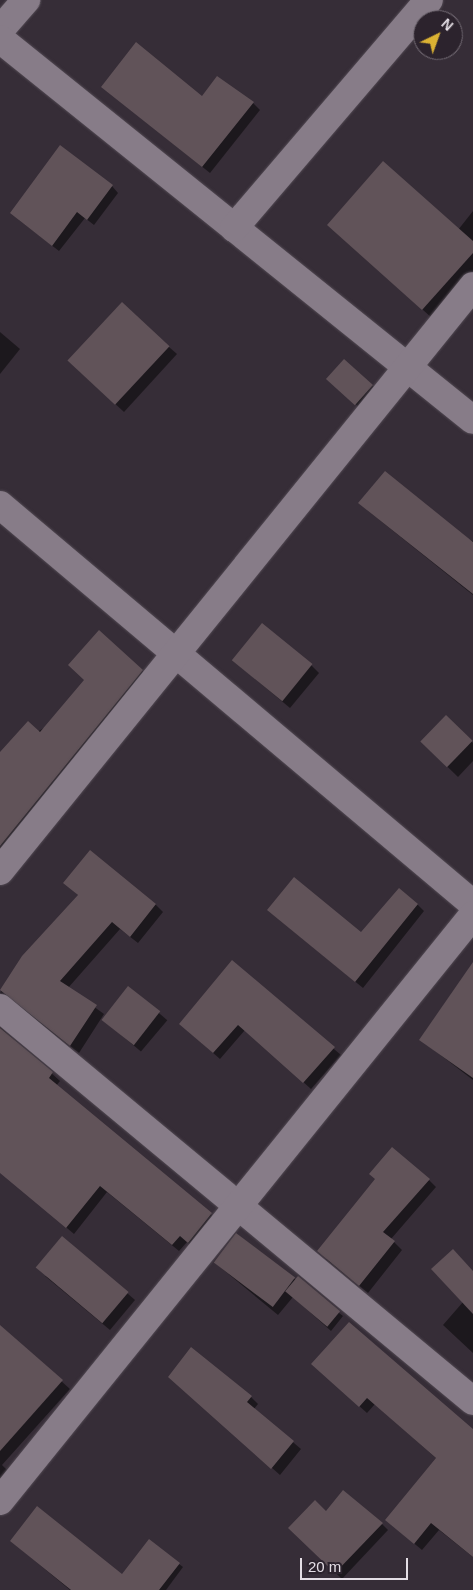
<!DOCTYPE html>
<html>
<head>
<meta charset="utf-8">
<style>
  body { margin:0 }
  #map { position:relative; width:473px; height:1590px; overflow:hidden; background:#362d37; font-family:Arial,sans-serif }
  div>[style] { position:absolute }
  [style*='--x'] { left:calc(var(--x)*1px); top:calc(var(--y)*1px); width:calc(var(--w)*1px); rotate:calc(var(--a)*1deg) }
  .shadow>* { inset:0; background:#0007; transform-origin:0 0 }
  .building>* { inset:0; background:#615359; transform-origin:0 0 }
  .roads { filter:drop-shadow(0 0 1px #514952) drop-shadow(0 0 1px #514952) }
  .minor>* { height:28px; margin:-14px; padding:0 14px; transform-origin:14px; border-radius:14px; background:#877c88 }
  span { translate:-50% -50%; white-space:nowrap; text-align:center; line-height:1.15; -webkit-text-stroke:4px #2c232d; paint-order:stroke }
  .north { position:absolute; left:413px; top:10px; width:50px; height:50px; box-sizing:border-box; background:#2c232d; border:1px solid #766e77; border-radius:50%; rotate:42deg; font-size:14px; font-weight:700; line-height:20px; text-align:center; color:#e4dee5 }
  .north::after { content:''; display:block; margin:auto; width:18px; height:22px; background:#dbb233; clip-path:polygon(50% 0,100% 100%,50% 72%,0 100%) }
  .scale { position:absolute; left:300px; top:1558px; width:108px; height:22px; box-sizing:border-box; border:2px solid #e4dee5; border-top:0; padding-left:6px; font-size:15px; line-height:18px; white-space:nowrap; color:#e4dee5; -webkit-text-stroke:4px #2c232d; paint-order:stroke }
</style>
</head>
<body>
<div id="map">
  <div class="shadow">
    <i style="clip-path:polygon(110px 93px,253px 103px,260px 110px,210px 173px)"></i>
    <i style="clip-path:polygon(112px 186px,118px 193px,94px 225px,85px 218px,59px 251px,19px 220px)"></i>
    <i style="clip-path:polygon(473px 211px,473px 273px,432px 318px,338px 234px,458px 230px)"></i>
    <i style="clip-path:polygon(0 332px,20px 349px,0 374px)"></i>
    <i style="clip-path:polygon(169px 347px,177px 354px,124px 412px,77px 369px)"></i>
    <i style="left:344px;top:361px;width:43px;height:25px;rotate:41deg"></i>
    <i style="clip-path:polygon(367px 510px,473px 541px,473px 595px)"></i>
    <i style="clip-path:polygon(311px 665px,319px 673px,290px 708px,241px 667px)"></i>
    <i style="clip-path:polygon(142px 670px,149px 678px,0 862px,0 754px)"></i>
    <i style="clip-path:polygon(446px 716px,473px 743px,473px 761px,458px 777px,422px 742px)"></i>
    <i style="clip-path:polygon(65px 883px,155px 904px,163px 912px,138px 943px,120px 929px,68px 988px,104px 1014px,79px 1053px,0 993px,23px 957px,79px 896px)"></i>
    <i style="clip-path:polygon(417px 904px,424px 911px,363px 988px,268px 910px,361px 934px)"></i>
    <i style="clip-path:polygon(232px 962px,341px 1055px,311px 1089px,245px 1030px,220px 1059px,187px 1030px)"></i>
    <i style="clip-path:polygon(473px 964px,473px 1080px,421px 1040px)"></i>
    <i style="left:129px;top:988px;width:50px;height:41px;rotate:40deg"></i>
    <i style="clip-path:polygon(0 1027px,60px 1081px,56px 1086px,219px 1221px,196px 1249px,187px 1242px,179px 1251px,107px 1192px,74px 1234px,0 1171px)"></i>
    <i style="clip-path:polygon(429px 1180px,436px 1187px,391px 1239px,402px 1250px,368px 1293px,326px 1259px)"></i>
    <i style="clip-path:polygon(237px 1235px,343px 1316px,331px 1331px,293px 1297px,278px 1315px,214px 1262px)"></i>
    <i style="clip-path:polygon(473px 1272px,473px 1353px,443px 1325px,463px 1302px)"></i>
    <i style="clip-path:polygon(45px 1276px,127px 1293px,135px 1300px,110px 1330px)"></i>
    <i style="clip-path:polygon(0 1326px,70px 1389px,2px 1465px,9px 1472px,0 1483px)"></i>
    <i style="clip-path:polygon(320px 1371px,473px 1430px,473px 1557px,439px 1530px,422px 1550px,386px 1520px,437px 1459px,375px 1404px,367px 1413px)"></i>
    <i style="clip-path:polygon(177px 1384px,251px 1397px,258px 1404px,254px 1409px,301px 1449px,280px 1475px)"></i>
    <i style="clip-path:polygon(326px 1512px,382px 1524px,388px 1530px,342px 1579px,289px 1528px)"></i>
    <i style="clip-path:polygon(11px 1541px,140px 1590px,70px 1590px)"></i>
    <i style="clip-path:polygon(179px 1564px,183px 1567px,166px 1590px,158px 1590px)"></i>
  </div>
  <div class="building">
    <i style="clip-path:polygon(136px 42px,202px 96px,217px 76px,254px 102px,202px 167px,101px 87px)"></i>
    <i style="clip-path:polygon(60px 145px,113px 185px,87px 220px,77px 212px,52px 246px,10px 213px)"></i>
    <i style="clip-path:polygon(383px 161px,473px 241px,473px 253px,422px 310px,327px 225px)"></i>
    <i style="left:122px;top:302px;width:65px;height:80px;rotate:43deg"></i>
    <i style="left:344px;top:359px;width:39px;height:27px;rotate:42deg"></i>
    <i style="clip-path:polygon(385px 471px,473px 542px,473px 594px,358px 503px)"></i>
    <i style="left:262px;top:623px;width:65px;height:48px;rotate:39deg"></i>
    <i style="clip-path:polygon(99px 630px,143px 670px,0 846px,0 752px,28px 721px,40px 732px,84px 680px,68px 665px)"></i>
    <i style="left:446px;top:715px;width:37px;height:37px;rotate:44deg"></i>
    <i style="clip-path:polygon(90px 850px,156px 904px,130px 937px,112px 922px,60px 981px,97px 1005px,70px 1046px,0 990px,22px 956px,78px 895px,63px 883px)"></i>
    <i style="clip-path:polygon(294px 877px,361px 932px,399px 888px,418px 904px,355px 982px,267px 910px)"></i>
    <i style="clip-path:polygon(232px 960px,335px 1047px,303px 1083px,238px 1025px,213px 1053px,179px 1024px)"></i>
    <i style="clip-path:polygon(473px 962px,473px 1078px,419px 1040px)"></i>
    <i style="left:128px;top:986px;width:41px;height:43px;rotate:38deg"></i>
    <i style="clip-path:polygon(0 1028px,53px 1072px,49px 1078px,212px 1213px,188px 1243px,180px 1236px,172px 1245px,100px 1186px,66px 1228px,0 1173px)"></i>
    <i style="clip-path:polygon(392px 1147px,430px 1179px,383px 1232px,395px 1241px,359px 1286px,317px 1251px,375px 1179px,369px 1174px)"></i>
    <i style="left:236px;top:1233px;width:74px;height:37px;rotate:37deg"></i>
    <i style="left:62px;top:1236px;width:87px;height:41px;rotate:40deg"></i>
    <i style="clip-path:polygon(453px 1249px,473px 1271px,473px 1314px,431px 1269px)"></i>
    <i style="left:298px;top:1276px;width:55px;height:20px;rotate:40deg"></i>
    <i style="clip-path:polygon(349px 1322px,473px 1429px,473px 1557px,431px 1523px,414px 1544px,385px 1520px,436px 1458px,367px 1398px,359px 1407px,311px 1364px)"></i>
    <i style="clip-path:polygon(0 1325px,63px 1380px,0 1451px)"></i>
    <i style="clip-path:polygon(191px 1347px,252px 1396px,247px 1402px,294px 1441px,271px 1469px,168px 1377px)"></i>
    <i style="clip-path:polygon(343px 1490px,383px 1523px,335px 1573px,288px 1528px,315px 1500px,326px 1511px)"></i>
    <i style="clip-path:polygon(37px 1506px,122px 1574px,149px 1539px,180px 1563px,159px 1590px,71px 1590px,10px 1541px)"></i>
  </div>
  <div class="roads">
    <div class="minor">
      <i style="--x:0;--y:30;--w:40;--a:-49"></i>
      <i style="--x:0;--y:39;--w:607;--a:38.85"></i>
      <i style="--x:234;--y:228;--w:300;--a:-49.5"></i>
      <i style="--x:0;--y:505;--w:619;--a:40.15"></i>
      <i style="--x:0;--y:871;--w:752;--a:-51.04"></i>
      <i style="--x:0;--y:1008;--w:615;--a:39.72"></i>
      <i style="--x:0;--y:1501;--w:753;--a:-51.09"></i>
    </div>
  </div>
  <div class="north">N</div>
  <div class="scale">20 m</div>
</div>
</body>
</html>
